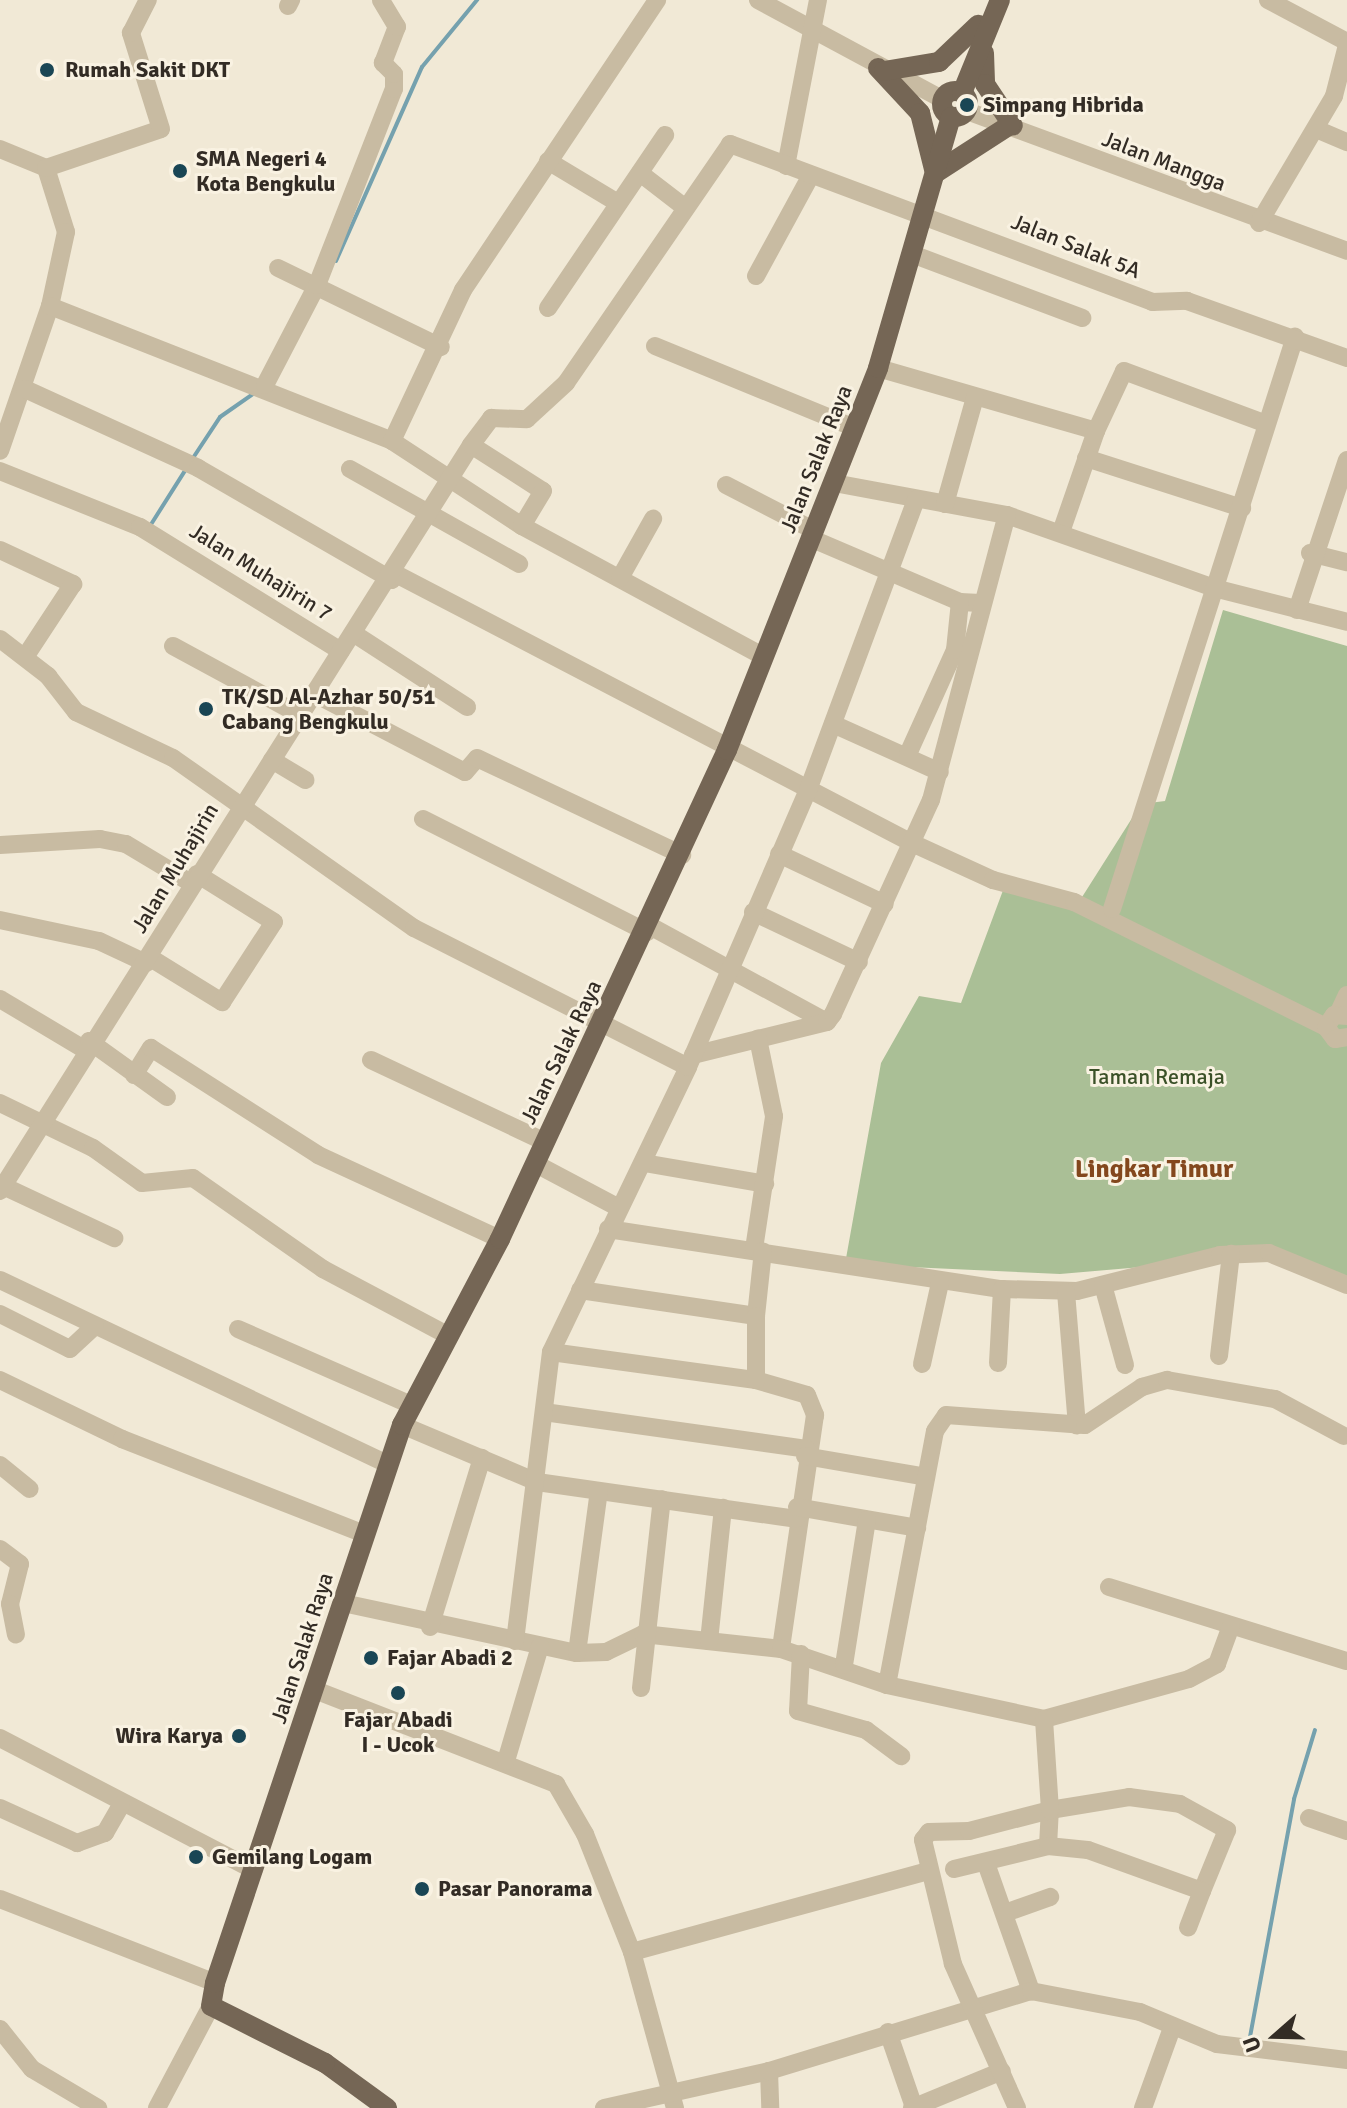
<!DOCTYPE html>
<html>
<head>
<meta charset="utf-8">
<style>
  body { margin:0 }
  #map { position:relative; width:1347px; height:2108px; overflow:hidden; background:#f1e9d6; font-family:Signika,sans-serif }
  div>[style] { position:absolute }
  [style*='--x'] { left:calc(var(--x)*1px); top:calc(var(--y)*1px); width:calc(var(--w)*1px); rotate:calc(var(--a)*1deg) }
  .green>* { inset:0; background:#aabf96 }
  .stream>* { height:4px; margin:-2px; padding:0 2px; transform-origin:2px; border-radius:2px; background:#75a1ae }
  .minor>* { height:18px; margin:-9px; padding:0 9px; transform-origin:9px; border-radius:9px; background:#c8bba2 }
  .major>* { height:20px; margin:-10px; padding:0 10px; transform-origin:10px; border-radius:10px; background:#756655 }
  .major>.ring { margin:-10px; padding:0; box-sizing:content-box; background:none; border:20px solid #756655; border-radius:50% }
  .dots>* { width:22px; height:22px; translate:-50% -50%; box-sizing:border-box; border:4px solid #f9f2e2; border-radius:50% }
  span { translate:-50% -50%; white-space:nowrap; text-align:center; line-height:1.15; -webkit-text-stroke:6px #f9f2e2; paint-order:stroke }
  .poi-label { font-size:22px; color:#332c25; font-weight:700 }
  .left { translate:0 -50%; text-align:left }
  .right { translate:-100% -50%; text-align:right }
  .street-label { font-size:22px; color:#332c25 }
  .park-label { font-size:22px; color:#3b5128 }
  .quarter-label { font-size:26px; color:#83471d; font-weight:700 }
  .north { position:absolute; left:1235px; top:1996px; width:80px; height:80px; -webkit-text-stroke:6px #f9f2e2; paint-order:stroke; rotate:250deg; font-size:22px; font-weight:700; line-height:32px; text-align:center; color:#332c25 }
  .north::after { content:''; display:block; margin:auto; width:28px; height:36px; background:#332c25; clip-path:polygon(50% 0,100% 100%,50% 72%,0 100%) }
</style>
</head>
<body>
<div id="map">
  <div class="green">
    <i style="clip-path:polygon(1223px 610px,1347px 646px,1347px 1283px,1270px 1256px,1060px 1274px,845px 1264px,881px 1063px,919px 996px,961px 1003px,1005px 885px,1077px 905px,1141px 804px,1165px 801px)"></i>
  </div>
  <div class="stream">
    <i style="--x:336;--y:261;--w:212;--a:-66.1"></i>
    <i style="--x:422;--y:67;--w:87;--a:-50.6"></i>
    <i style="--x:193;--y:458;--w:49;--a:-56.6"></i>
    <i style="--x:220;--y:417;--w:40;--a:-34.9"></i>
    <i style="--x:150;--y:526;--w:67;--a:-57.7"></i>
    <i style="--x:1250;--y:2037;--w:242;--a:-79.5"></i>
    <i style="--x:1294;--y:1799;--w:72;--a:-73.1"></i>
  </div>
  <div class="minor">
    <i style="--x:758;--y:0;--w:209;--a:28.3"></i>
    <i style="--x:1268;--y:0;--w:89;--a:28"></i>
    <i style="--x:288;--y:6;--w:7;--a:-63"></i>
    <i style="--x:967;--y:111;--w:405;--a:20.2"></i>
    <i style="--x:1316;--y:129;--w:34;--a:23"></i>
    <i style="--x:0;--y:149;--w:50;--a:22.4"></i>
    <i style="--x:46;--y:168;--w:67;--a:72.6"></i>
    <i style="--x:66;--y:232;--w:76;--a:102.2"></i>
    <i style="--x:50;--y:306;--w:153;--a:109"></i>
    <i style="--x:548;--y:161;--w:82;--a:31"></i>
    <i style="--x:786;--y:166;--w:169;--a:-79.1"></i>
    <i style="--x:46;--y:168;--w:121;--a:-18.7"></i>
    <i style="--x:161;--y:129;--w:101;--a:-107.4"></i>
    <i style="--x:131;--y:33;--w:37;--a:-63"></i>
    <i style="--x:640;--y:173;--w:56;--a:37.7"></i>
    <i style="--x:1259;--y:223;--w:147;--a:-59.4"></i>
    <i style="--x:1334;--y:96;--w:53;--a:-75.7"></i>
    <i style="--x:912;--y:254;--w:182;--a:20.6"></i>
    <i style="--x:278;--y:268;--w:181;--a:25.9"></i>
    <i style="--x:756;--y:276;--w:113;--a:-61.4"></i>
    <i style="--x:50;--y:306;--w:368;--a:21.5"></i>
    <i style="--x:392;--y:441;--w:155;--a:33.2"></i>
    <i style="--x:522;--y:526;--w:273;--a:28.4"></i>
    <i style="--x:548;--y:308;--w:209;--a:-55.9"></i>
    <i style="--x:655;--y:346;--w:216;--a:22.3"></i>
    <i style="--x:878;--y:368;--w:227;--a:16.1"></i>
    <i style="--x:1096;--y:431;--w:107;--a:109.1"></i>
    <i style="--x:265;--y:385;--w:113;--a:-62.5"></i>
    <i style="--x:317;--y:285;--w:211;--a:-68.6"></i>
    <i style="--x:394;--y:89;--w:15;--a:-90"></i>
    <i style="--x:394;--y:74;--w:16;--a:-135"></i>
    <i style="--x:383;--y:63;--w:39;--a:-69"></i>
    <i style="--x:397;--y:27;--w:31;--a:-121"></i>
    <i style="--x:25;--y:389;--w:190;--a:24.5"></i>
    <i style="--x:198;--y:468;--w:224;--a:30"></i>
    <i style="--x:1096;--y:431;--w:66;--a:-65"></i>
    <i style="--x:1124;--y:371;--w:149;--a:20.4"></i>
    <i style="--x:392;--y:441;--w:167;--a:-64.8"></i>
    <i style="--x:463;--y:290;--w:349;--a:-56.2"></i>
    <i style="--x:471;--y:445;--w:85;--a:32.6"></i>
    <i style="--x:543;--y:491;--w:41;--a:121"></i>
    <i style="--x:1086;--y:458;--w:164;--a:17.8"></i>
    <i style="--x:350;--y:469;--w:194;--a:29.3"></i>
    <i style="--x:0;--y:471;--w:151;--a:21.8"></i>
    <i style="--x:140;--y:527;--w:236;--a:31.7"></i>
    <i style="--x:834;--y:483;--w:176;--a:10.5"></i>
    <i style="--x:1007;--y:515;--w:219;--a:19.4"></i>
    <i style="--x:1214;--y:588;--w:137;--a:14.3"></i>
    <i style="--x:726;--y:485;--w:98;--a:27.3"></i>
    <i style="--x:945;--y:504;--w:111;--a:-74.3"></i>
    <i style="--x:810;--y:538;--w:163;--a:23.1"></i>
    <i style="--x:960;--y:602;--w:20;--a:3"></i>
    <i style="--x:0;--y:550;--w:81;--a:25"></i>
    <i style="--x:73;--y:584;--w:87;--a:123.3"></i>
    <i style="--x:1310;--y:553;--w:38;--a:14"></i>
    <i style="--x:394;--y:573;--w:584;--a:27.53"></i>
    <i style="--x:912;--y:843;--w:89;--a:24.6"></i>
    <i style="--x:993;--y:880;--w:84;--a:15.2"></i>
    <i style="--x:1074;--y:902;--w:281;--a:26.4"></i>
    <i style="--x:620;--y:578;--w:68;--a:-60.8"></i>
    <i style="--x:1297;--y:610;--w:158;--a:-71.6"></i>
    <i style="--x:353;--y:633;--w:136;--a:33"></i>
    <i style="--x:0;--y:639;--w:61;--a:37.6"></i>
    <i style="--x:48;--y:676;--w:46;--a:52.1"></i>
    <i style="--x:76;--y:712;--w:107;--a:25.4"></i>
    <i style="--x:173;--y:758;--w:295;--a:35.2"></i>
    <i style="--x:414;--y:928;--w:307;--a:26.9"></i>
    <i style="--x:173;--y:646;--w:147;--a:28.5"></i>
    <i style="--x:315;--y:694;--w:169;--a:27.5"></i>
    <i style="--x:465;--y:772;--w:18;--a:-49"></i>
    <i style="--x:477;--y:758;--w:227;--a:25.3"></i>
    <i style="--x:833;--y:724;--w:117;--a:24.2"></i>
    <i style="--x:908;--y:754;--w:114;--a:-65.7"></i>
    <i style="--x:955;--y:650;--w:48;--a:-84.1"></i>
    <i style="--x:272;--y:760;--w:39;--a:31"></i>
    <i style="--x:423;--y:819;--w:251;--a:26.8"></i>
    <i style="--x:0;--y:845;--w:100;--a:-3.4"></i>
    <i style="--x:100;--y:839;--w:26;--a:11"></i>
    <i style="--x:126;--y:844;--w:76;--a:31"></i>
    <i style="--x:779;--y:854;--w:117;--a:25.3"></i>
    <i style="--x:1112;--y:909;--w:601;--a:-72.26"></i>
    <i style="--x:753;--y:912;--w:117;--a:25.3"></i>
    <i style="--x:0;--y:920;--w:101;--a:12"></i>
    <i style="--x:99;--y:941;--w:52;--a:25.1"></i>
    <i style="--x:650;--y:926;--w:201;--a:28.5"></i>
    <i style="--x:149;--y:957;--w:86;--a:31.7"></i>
    <i style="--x:222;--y:1002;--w:95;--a:-57"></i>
    <i style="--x:274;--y:922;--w:91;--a:-148.1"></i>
    <i style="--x:0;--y:999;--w:98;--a:30.8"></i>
    <i style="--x:1338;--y:1014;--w:21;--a:-65"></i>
    <i style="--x:1347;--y:1016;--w:13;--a:-176"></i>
    <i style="--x:1334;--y:1015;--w:14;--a:124"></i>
    <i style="--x:1326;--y:1027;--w:15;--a:53"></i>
    <i style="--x:1335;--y:1039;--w:12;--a:-9"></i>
    <i style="--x:89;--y:1041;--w:96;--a:35.7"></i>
    <i style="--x:693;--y:1055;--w:138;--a:-13.8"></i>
    <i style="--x:827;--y:1022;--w:10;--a:-53"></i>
    <i style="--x:833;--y:1014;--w:235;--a:-65.4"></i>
    <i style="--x:931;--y:800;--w:295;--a:-75.1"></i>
    <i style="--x:371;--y:1060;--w:192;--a:25.2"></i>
    <i style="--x:134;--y:1075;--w:32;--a:-58"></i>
    <i style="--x:151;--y:1048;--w:198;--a:32.6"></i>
    <i style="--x:318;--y:1155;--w:200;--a:24.8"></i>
    <i style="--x:0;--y:1103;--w:103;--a:25.8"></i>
    <i style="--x:93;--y:1148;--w:60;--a:35.5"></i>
    <i style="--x:142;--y:1183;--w:51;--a:-5.6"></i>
    <i style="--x:193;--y:1178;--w:159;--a:35"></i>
    <i style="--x:323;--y:1269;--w:140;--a:28"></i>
    <i style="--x:644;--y:1163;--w:123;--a:9.8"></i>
    <i style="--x:536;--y:1164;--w:94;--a:27.9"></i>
    <i style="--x:3;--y:1186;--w:123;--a:25.1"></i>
    <i style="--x:0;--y:1191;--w:882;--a:-57.73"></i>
    <i style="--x:471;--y:445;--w:34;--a:-53"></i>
    <i style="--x:491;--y:418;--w:36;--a:2"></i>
    <i style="--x:527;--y:419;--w:53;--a:-42.7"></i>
    <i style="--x:566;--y:383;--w:290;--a:-55.5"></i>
    <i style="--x:730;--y:144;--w:451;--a:20.5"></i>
    <i style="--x:1152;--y:302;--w:35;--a:-2"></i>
    <i style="--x:1187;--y:301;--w:170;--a:19.6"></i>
    <i style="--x:608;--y:1229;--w:399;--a:8.7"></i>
    <i style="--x:1002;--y:1289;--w:75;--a:1.5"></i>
    <i style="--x:1077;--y:1291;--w:147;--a:-14.1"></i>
    <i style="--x:1220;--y:1255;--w:49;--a:-2.3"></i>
    <i style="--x:1269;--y:1253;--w:84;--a:22.3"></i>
    <i style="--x:754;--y:1249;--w:134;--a:-81.4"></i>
    <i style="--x:774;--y:1116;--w:79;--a:-101.7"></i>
    <i style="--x:0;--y:1280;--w:429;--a:25.4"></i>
    <i style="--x:1103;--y:1285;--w:83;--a:74.6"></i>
    <i style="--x:580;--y:1290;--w:178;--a:8.4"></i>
    <i style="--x:756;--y:1316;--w:65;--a:-83.9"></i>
    <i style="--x:1066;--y:1292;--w:134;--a:85.3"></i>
    <i style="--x:0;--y:1314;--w:78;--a:26.6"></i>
    <i style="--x:70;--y:1349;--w:34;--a:-43"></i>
    <i style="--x:238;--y:1329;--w:191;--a:23.7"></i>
    <i style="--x:551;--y:1352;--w:207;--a:7.8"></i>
    <i style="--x:756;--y:1380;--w:53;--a:16.4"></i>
    <i style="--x:807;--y:1395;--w:22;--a:68"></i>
    <i style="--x:815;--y:1415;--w:236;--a:98.3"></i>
    <i style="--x:1219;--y:1356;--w:103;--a:-83.3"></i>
    <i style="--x:998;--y:1363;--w:74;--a:-86.9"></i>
    <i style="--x:922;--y:1364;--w:83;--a:-77.5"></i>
    <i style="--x:0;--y:1380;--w:136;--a:25.8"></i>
    <i style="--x:122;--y:1439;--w:260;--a:21.4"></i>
    <i style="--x:756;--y:1380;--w:64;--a:-90"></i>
    <i style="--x:544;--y:1412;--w:265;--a:8"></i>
    <i style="--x:402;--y:1425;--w:147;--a:22.9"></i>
    <i style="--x:537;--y:1482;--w:262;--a:8.1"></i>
    <i style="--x:805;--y:1456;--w:123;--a:9.8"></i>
    <i style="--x:0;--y:1465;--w:38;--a:39"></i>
    <i style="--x:797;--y:1507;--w:122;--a:9.9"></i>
    <i style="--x:0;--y:1549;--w:25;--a:37"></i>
    <i style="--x:20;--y:1564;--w:41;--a:104"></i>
    <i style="--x:10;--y:1604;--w:31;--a:79"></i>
    <i style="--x:1109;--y:1587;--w:249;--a:17.3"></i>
    <i style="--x:343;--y:1603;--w:239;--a:12.1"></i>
    <i style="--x:577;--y:1653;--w:29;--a:-2"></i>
    <i style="--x:606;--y:1652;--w:41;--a:-25.9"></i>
    <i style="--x:643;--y:1634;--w:139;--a:6.2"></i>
    <i style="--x:781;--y:1649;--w:112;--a:18.8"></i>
    <i style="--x:887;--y:1685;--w:161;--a:12.2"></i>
    <i style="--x:1044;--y:1719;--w:150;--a:-15.4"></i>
    <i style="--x:1189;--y:1679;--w:32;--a:-28"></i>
    <i style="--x:1217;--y:1664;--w:40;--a:-69.8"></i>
    <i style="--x:430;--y:1627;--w:177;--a:-72.9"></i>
    <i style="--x:515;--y:1641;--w:291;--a:-82.9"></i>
    <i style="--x:551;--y:1352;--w:316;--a:-64.3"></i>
    <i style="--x:688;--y:1067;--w:302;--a:-66.6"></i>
    <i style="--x:808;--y:790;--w:310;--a:-69.6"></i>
    <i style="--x:709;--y:1641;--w:134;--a:-84"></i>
    <i style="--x:577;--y:1653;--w:163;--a:-82.3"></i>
    <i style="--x:801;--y:1654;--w:57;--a:93"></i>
    <i style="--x:798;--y:1711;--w:71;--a:15.6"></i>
    <i style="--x:866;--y:1730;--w:44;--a:36.6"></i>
    <i style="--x:844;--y:1665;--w:147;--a:-81"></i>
    <i style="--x:887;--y:1685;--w:258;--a:-79.3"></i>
    <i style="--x:935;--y:1431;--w:19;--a:-55"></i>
    <i style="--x:946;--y:1415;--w:139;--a:4.1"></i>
    <i style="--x:1085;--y:1425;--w:69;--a:-33.7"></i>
    <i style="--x:1142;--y:1387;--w:26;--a:-16"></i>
    <i style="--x:1167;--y:1380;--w:110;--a:10"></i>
    <i style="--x:1275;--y:1399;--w:78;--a:28.2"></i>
    <i style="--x:641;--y:1688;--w:190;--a:-83.7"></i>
    <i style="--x:315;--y:1690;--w:259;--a:21.3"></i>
    <i style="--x:556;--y:1784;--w:58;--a:59.9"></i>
    <i style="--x:585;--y:1834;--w:127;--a:68.3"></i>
    <i style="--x:632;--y:1952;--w:162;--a:74.6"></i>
    <i style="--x:0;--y:1738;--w:286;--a:27.5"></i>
    <i style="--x:506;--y:1761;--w:120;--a:-73.5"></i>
    <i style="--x:0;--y:1808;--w:85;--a:24.4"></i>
    <i style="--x:77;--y:1843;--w:30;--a:-20"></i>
    <i style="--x:105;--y:1833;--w:32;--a:-60"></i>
    <i style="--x:1309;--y:1818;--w:40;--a:18.9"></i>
    <i style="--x:1048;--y:1846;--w:36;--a:-87"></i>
    <i style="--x:1050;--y:1810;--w:80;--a:-9.3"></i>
    <i style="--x:1129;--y:1797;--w:51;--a:7.8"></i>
    <i style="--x:1180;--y:1804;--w:54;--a:29"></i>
    <i style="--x:1227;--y:1830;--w:66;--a:112.3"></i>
    <i style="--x:987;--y:1866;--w:133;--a:70.6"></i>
    <i style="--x:954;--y:1869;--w:97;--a:-13.7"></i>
    <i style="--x:1048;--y:1846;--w:40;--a:5.7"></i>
    <i style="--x:1088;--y:1850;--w:121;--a:19.8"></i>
    <i style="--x:1202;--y:1891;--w:39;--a:111"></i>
    <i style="--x:0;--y:1899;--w:231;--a:21.3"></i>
    <i style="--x:1005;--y:1913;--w:48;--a:-19.6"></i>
    <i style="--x:632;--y:1952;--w:308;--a:-15.3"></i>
    <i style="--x:0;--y:2029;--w:51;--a:51.3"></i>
    <i style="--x:32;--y:2069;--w:77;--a:30.6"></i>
    <i style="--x:888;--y:2032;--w:79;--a:70.9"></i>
    <i style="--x:769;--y:2071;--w:37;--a:88"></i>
    <i style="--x:157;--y:2108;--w:115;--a:-62.1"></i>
    <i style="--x:604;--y:2108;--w:169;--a:-12.6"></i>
    <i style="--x:769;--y:2071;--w:274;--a:-17"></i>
    <i style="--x:1031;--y:1991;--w:111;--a:10.9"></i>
    <i style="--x:1140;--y:2012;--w:83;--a:22.6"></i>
    <i style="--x:1217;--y:2044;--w:131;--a:7"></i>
    <i style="--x:912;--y:2108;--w:97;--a:-22.3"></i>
    <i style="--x:1017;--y:2108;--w:158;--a:-114"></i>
    <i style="--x:953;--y:1964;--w:128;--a:-103.6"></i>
    <i style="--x:923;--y:1840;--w:10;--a:-53"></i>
    <i style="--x:929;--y:1832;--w:40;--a:-1.4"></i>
    <i style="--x:969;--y:1831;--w:84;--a:-14.5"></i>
    <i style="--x:1050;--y:1810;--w:91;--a:-93.8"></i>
    <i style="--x:1143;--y:2108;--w:85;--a:-70.1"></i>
  </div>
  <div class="major">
    <i style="--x:984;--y:53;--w:31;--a:88"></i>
    <i style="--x:985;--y:84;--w:50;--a:56.3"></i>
    <i style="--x:878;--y:68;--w:62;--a:47"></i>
    <i style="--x:920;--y:113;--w:58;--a:76"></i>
    <i style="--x:884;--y:71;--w:56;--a:-9.3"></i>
    <i style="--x:939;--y:62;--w:54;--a:-43.5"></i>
    <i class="ring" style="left:942px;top:91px;width:6px;height:6px"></i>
    <i style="--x:962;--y:93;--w:100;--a:-67.8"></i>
    <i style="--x:937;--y:172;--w:87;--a:-32.8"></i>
    <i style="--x:387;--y:2108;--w:77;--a:-144"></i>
    <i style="--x:325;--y:2063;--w:127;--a:-153.4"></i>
    <i style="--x:211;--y:2006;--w:23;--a:-80"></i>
    <i style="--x:215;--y:1983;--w:589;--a:-71.47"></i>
    <i style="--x:402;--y:1425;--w:210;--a:-62.2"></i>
    <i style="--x:500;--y:1239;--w:539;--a:-65.1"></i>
    <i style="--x:727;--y:750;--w:411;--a:-68.4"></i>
    <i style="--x:878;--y:368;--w:261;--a:-73.8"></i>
  </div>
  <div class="dots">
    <i style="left:47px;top:70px;background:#1a4655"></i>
    <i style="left:967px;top:105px;background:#1a4655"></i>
    <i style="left:180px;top:171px;background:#1a4655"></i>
    <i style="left:206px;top:709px;background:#1a4655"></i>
    <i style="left:371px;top:1658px;background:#1a4655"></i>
    <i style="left:398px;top:1693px;background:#1a4655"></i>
    <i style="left:239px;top:1736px;background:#1a4655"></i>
    <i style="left:196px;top:1857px;background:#1a4655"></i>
    <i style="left:422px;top:1889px;background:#1a4655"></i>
  </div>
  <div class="poi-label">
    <span class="left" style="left:65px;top:70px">Rumah Sakit DKT</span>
    <span class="left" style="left:983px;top:105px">Simpang Hibrida</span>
    <span class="left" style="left:196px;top:171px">SMA Negeri 4<br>Kota Bengkulu</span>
    <span class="left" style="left:222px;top:709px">TK/SD Al-Azhar 50/51<br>Cabang Bengkulu</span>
    <span class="left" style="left:387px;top:1658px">Fajar Abadi 2</span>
    <span style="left:398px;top:1732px">Fajar Abadi<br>I - Ucok</span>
    <span class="right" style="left:223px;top:1736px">Wira Karya</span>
    <span class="left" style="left:212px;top:1857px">Gemilang Logam</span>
    <span class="left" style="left:438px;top:1889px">Pasar Panorama</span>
  </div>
  <div class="street-label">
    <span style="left:1164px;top:161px;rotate:21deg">Jalan Mangga</span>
    <span style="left:1076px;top:246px;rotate:22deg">Jalan Salak 5A</span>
    <span style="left:816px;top:459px;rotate:-68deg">Jalan Salak Raya</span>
    <span style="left:261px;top:572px;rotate:32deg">Jalan Muhajirin 7</span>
    <span style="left:175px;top:868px;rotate:-59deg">Jalan Muhajirin</span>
    <span style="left:561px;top:1052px;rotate:-64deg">Jalan Salak Raya</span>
    <span style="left:302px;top:1648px;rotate:-72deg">Jalan Salak Raya</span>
  </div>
  <div class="park-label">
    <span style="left:1157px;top:1077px">Taman Remaja</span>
  </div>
  <div class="quarter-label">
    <span style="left:1154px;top:1170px">Lingkar Timur</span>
  </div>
  <div class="north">U</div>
</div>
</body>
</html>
